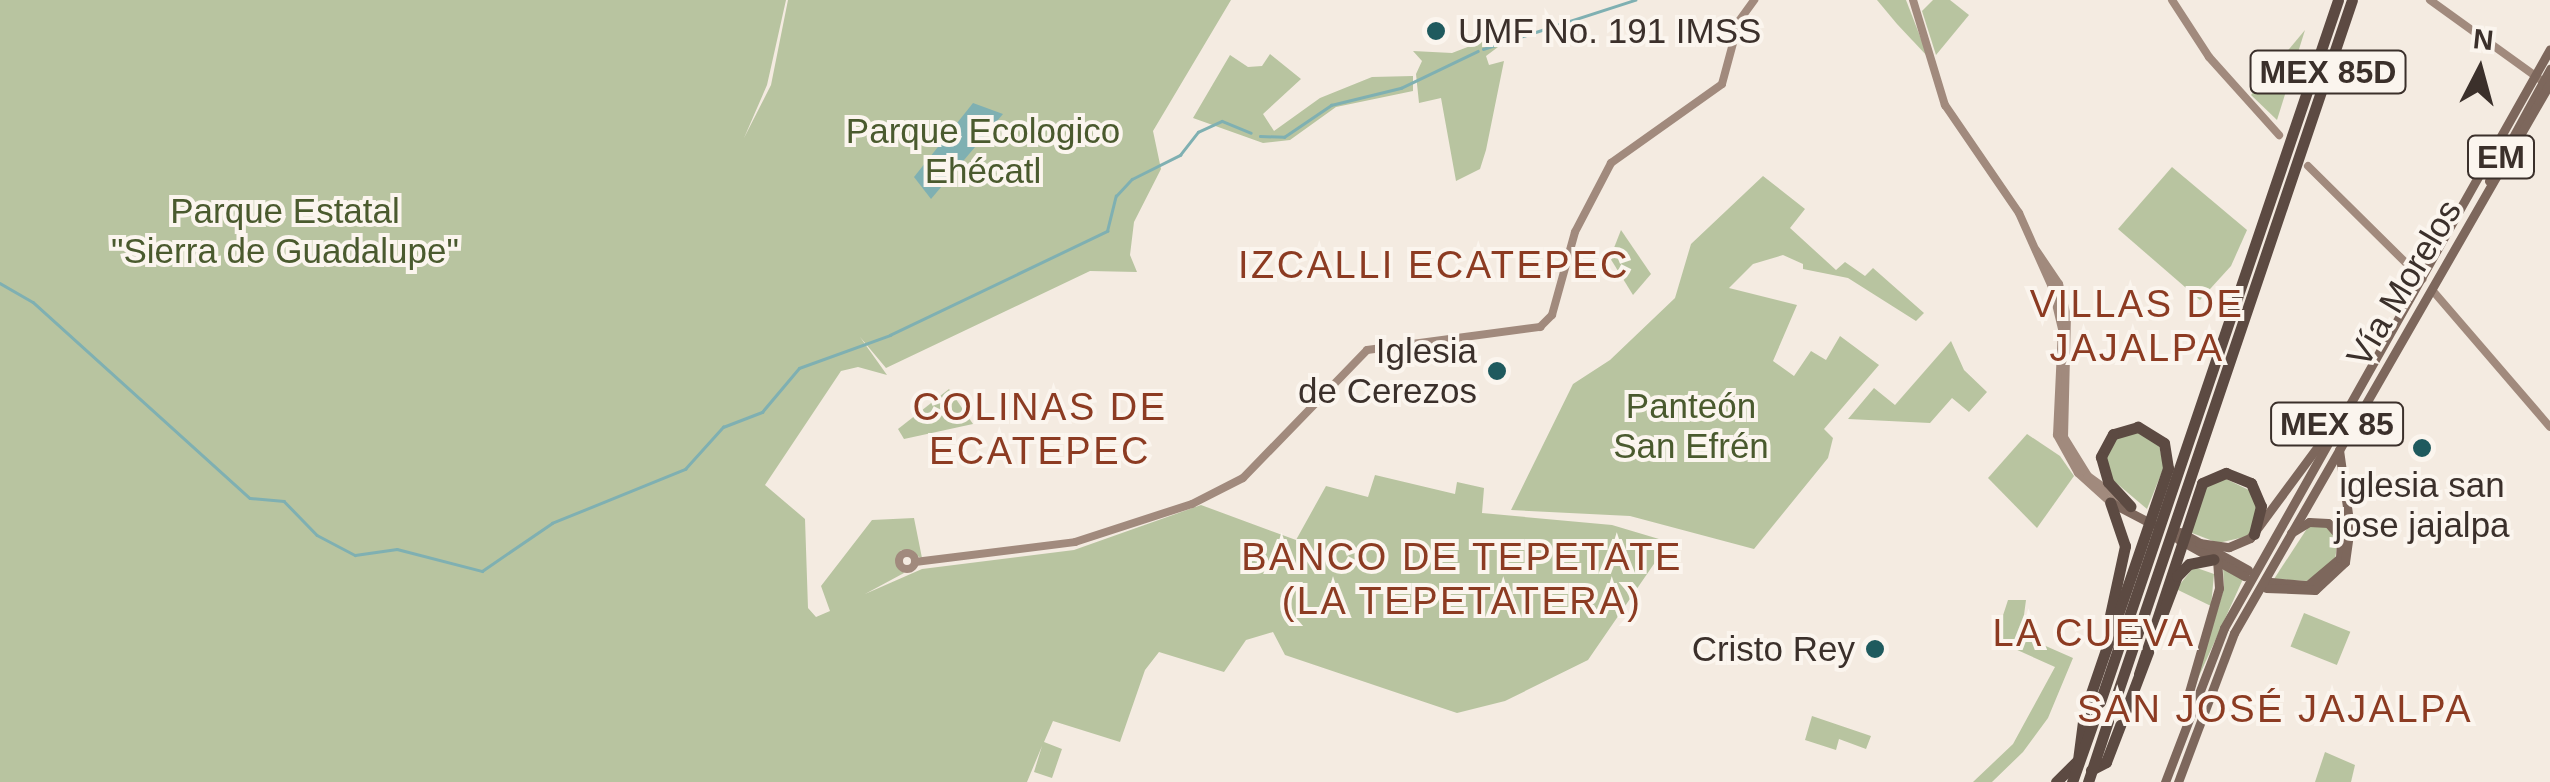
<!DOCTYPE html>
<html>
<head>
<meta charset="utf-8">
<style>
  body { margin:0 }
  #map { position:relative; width:2550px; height:782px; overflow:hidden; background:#f4ebe1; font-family:Arial,sans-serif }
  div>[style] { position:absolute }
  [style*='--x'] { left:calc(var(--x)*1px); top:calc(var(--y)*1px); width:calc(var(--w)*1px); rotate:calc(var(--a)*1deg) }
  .green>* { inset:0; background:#b8c4a0; transform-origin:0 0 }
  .water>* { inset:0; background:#7fb0b2 }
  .stream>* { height:2.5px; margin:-1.25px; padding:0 1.25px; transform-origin:1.25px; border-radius:1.25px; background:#7fb0b2 }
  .secondary>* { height:8px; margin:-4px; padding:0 4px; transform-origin:4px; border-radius:4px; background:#a18a7d }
  .secondary>.ring { margin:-4px; padding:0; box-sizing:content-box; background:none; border:8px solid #a18a7d; border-radius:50% }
  .primary>* { height:9px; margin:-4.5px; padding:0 4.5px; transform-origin:4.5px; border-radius:4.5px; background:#7d675c }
  .motorway>* { height:11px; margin:-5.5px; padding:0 5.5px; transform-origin:5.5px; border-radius:5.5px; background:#5c4a42 }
  .dots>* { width:28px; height:28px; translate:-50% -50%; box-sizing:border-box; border:5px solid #fbf5ee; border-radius:50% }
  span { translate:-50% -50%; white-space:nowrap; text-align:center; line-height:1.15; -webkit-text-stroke:8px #fbf5ee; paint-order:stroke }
  .shield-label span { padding:2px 8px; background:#fbf5ee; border:2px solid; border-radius:8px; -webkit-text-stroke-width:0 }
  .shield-label { font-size:32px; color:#3b302b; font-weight:700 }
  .poi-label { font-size:35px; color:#3b302b }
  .left { translate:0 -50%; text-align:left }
  .right { translate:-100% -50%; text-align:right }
  .park-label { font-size:35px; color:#4a5a2e }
  .street-label { font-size:35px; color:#3b302b }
  .neighbourhood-label { font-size:38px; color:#8c3b22; letter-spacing:2.5px }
  .north { position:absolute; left:2430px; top:20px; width:100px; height:100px; -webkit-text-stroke:8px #fbf5ee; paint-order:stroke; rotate:6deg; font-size:28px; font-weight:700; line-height:40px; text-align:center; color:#3b302b }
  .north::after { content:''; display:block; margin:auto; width:35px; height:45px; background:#3b302b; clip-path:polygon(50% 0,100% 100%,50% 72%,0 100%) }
</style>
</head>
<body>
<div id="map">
  <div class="green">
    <i style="clip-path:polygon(0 0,786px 0,767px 85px,744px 138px,771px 85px,788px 0,1231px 0,1153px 131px,1161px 169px,1134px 222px,1130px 255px,1137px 272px,1090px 271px,886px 368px,860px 337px,887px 375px,858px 367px,841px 371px,765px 485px,805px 519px,808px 608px,816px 617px,830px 611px,821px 586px,872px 520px,914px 518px,922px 558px,901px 550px,895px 561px,904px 573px,865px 594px,922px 569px,1074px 550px,1201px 505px,1296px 540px,1326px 486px,1368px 497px,1375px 475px,1455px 494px,1457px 482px,1484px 488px,1482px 513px,1612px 525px,1669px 542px,1588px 660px,1505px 701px,1457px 713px,1285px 655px,1273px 632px,1246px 640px,1224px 672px,1159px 652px,1145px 670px,1120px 742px,1053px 721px,1044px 742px,1062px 749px,1052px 778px,1034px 772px,1042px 746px,1027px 782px,0 782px)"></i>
    <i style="clip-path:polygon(1877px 0,1906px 0,1928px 57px,1897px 24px)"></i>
    <i style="clip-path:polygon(1933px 0,1950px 0,1969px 15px,1936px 55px,1922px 11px)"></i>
    <i style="clip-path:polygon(2305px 30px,2277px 120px,2251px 95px)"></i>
    <i style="clip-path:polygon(1491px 38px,1498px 47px,1486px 56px,1489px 65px,1504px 61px,1486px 150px,1480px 169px,1456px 181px,1441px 98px,1419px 103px,1416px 74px,1422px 61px,1413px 51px,1452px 53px)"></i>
    <i style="clip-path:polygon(1270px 54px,1301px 79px,1263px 114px,1274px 131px,1320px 98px,1372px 77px,1413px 76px,1413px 91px,1336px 107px,1290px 140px,1263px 143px,1193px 118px,1230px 55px,1248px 67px,1262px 66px)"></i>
    <i style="clip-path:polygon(2172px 167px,2247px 230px,2231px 266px,2200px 300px,2118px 229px)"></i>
    <i style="clip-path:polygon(1763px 176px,1805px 209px,1790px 228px,1836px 270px,1845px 262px,1865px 276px,1873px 268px,1924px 313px,1916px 321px,1848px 278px,1803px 269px,1803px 264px,1783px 255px,1753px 264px,1729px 288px,1797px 305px,1773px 361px,1794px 376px,1811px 351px,1826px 360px,1840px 336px,1879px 365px,1824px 429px,1833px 438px,1828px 458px,1754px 549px,1630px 516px,1511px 510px,1573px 384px,1610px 360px,1675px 298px,1691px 244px)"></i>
    <i style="clip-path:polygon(1621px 230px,1651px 274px,1633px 295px,1610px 258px)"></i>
    <i style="clip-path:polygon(1951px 341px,1964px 370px,1987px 392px,1969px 412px,1952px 398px,1930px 423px,1848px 419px,1874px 388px,1895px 405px)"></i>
    <i style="clip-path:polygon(949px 389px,973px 424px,904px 439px,898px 429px)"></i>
    <i style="clip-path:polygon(2133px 431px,2158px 441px,2164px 467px,2147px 509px,2108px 476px,2106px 456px,2117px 438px)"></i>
    <i style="clip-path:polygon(2027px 434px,2060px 456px,2074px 476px,2037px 528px,1988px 478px)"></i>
    <i style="clip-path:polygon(2226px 479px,2251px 491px,2258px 510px,2249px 536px,2218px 543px,2187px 531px,2198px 497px,2209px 483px)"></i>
    <i style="clip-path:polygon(2310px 524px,2326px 526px,2338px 537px,2335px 560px,2307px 581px,2274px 579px)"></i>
    <i style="clip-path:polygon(2194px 567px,2214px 574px,2211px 606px,2176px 589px)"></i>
    <i style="clip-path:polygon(2223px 567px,2243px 579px,2195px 685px,2224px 588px)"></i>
    <i style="clip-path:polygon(2008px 600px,2026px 600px,2024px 615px,2035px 620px,2030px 639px,2073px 658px,2048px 718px,2023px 752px,1992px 782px,1973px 782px,2013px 744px,2055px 667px,1995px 640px)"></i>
    <i style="left:2304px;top:613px;width:50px;height:36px;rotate:22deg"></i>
    <i style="clip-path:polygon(1812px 716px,1871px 736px,1866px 749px,1839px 739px,1836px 750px,1805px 740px)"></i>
    <i style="clip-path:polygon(2325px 752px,2355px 765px,2351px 782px,2315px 782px)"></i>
  </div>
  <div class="water">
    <i style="clip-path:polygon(973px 103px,1003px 114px,931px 199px,914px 177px)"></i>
  </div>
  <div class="stream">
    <i style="--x:1483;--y:49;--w:160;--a:-17.9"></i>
    <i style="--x:1260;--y:136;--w:24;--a:2"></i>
    <i style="--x:1284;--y:137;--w:57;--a:-34.2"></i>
    <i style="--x:1331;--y:105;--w:72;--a:-13.7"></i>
    <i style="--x:1401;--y:88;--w:85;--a:-25.7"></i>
    <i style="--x:0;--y:283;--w:38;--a:30"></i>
    <i style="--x:33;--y:302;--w:292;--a:42.1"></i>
    <i style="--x:250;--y:498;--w:34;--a:5"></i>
    <i style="--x:284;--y:501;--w:47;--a:45.9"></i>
    <i style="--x:317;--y:535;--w:43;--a:27.8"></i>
    <i style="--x:355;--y:555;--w:42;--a:-8.1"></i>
    <i style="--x:397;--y:549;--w:88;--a:14.5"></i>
    <i style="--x:482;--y:571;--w:85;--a:-34.4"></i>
    <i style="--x:552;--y:523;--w:144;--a:-22.1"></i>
    <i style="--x:685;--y:469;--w:57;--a:-47.9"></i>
    <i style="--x:723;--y:427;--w:42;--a:-21"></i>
    <i style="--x:762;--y:412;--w:57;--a:-49.9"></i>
    <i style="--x:799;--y:368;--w:97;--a:-19.9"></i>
    <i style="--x:890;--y:335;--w:241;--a:-25.6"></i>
    <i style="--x:1107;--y:231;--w:36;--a:-76"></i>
    <i style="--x:1116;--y:196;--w:23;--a:-47"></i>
    <i style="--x:1132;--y:179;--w:54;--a:-26.6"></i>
    <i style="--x:1180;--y:155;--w:29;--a:-52"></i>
    <i style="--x:1198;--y:132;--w:26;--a:-25"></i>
    <i style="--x:1222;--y:121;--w:31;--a:22"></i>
  </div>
  <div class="secondary">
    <i style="--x:1913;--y:0;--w:110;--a:73.1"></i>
    <i style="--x:1945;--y:105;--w:131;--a:55.6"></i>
    <i style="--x:2019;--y:213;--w:81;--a:66"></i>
    <i style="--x:2052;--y:287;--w:43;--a:76.6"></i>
    <i style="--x:2062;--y:329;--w:106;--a:92.7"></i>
    <i style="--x:2057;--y:435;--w:43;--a:61.1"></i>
    <i style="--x:2078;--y:473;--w:43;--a:42.2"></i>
    <i style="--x:2172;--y:0;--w:68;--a:57"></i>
    <i style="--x:2209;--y:57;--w:105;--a:48.1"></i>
    <i style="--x:2430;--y:0;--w:145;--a:35.8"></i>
    <i style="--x:2308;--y:166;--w:161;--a:44.7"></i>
    <i style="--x:2036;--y:250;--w:41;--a:55.9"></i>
    <i style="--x:2059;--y:284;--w:32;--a:76"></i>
    <i style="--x:2067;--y:315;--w:122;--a:91.4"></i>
    <i style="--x:2064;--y:437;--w:46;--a:58.4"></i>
    <i style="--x:2088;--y:476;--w:37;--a:36"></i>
    <i style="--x:2433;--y:291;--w:179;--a:49.3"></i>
    <i class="ring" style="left:899px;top:553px;width:8px;height:8px"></i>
    <i style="--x:915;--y:562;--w:161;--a:-7.1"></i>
    <i style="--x:1075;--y:542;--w:123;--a:-18"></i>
    <i style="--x:1192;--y:504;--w:57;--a:-27"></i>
    <i style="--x:1243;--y:478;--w:178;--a:-45.9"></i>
    <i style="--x:1367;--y:350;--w:175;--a:-7.6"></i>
    <i style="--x:1540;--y:327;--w:17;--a:-45"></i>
    <i style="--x:1552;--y:315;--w:86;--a:-74.5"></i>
    <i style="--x:1575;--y:232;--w:78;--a:-62.4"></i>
    <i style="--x:1611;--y:163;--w:136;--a:-35.4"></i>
    <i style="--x:1722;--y:84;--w:65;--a:-74.9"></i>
    <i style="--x:1739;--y:21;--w:26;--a:-54"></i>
  </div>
  <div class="primary">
    <i style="--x:2489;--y:181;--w:128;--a:-61.4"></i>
    <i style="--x:2110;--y:502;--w:47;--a:27.6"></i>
    <i style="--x:2180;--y:532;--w:78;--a:29.2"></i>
    <i style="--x:2178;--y:539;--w:76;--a:29.3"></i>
    <i style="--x:2199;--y:543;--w:30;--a:8"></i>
    <i style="--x:2229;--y:547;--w:23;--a:-23"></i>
    <i style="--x:2250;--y:538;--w:138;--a:-53.5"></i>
    <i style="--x:2271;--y:582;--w:37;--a:5"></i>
    <i style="--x:2308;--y:585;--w:42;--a:-40.2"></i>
    <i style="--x:2340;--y:558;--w:20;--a:-87"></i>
    <i style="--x:2341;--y:538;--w:20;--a:-131"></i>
    <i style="--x:2328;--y:523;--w:19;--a:-177"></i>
    <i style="--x:2309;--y:522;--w:21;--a:149"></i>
    <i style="--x:2266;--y:588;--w:49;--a:2.3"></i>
    <i style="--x:2315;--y:590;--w:41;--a:-43"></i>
    <i style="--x:2345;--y:562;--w:34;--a:-82"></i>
    <i style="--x:2350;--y:528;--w:79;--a:-98"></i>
    <i style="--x:2189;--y:692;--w:108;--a:-73.9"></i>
    <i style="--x:2219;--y:588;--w:28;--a:-94"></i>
    <i style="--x:2165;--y:782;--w:165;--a:-69"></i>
    <i style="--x:2224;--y:628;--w:664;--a:-60.62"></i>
    <i style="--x:2178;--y:782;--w:159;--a:-69.4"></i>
    <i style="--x:2234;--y:633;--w:634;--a:-60.12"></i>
  </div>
  <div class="motorway">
    <i style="--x:2109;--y:620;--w:76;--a:-77.8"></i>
    <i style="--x:2125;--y:546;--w:46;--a:-108.8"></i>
    <i style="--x:2139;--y:674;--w:201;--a:-71.7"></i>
    <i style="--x:2202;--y:483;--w:26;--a:-23"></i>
    <i style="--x:2226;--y:473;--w:27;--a:22"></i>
    <i style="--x:2251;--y:483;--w:25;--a:67"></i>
    <i style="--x:2261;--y:506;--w:29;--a:104"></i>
    <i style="--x:2089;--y:699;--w:244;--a:-71.1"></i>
    <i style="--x:2168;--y:468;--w:25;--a:-99"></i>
    <i style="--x:2164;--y:443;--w:31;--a:-148"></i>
    <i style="--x:2138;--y:427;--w:26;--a:164"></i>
    <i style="--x:2113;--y:434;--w:26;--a:118"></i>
    <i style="--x:2101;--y:457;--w:26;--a:74"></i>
    <i style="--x:2108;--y:482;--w:33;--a:47"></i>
    <i style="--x:2100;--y:702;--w:741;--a:-71.27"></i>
    <i style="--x:2113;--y:706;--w:745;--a:-71.3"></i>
    <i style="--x:2126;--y:710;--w:143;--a:-69.2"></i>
    <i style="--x:2177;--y:576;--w:17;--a:-45"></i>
    <i style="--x:2189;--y:564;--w:25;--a:-11"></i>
    <i style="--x:2091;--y:770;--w:17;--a:-28"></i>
    <i style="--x:2106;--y:762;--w:40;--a:-69"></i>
    <i style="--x:2056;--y:782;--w:31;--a:-45"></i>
    <i style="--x:2078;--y:760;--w:46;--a:-82.6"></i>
    <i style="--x:2072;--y:782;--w:69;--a:-70.5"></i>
    <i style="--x:2088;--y:782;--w:64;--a:-71.8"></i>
  </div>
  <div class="dots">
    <i style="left:1436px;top:31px;background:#1f5a5e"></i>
    <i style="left:1497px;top:371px;background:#1f5a5e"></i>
    <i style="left:2422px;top:448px;background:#1f5a5e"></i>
    <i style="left:1875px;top:649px;background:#1f5a5e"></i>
  </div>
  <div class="shield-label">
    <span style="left:2328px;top:72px">MEX 85D</span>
    <span style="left:2501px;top:157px">EM</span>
    <span style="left:2337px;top:424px">MEX 85</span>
  </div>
  <div class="poi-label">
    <span class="left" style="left:1458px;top:31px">UMF No. 191 IMSS</span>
    <span class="right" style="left:1477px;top:371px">Iglesia<br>de Cerezos</span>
    <span style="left:2422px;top:505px">iglesia san<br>jose jajalpa</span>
    <span class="right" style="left:1855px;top:649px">Cristo Rey</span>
  </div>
  <div class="park-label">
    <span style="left:983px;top:151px">Parque Ecologico<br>Ehécatl</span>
    <span style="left:285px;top:231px">Parque Estatal<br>"Sierra de Guadalupe"</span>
    <span style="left:1691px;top:426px">Panteón<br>San Efrén</span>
  </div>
  <div class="street-label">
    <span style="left:2404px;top:283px;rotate:-59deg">Vía Morelos</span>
  </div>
  <div class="neighbourhood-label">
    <span style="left:1434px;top:266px">IZCALLI ECATEPEC</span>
    <span style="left:2137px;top:327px">VILLAS DE<br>JAJALPA</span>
    <span style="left:1040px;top:430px">COLINAS DE<br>ECATEPEC</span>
    <span style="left:1462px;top:580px">BANCO DE TEPETATE<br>(LA TEPETATERA)</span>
    <span style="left:2094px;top:634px">LA CUEVA</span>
    <span style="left:2275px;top:710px">SAN JOSÉ JAJALPA</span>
  </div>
  <div class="north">N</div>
</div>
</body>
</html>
